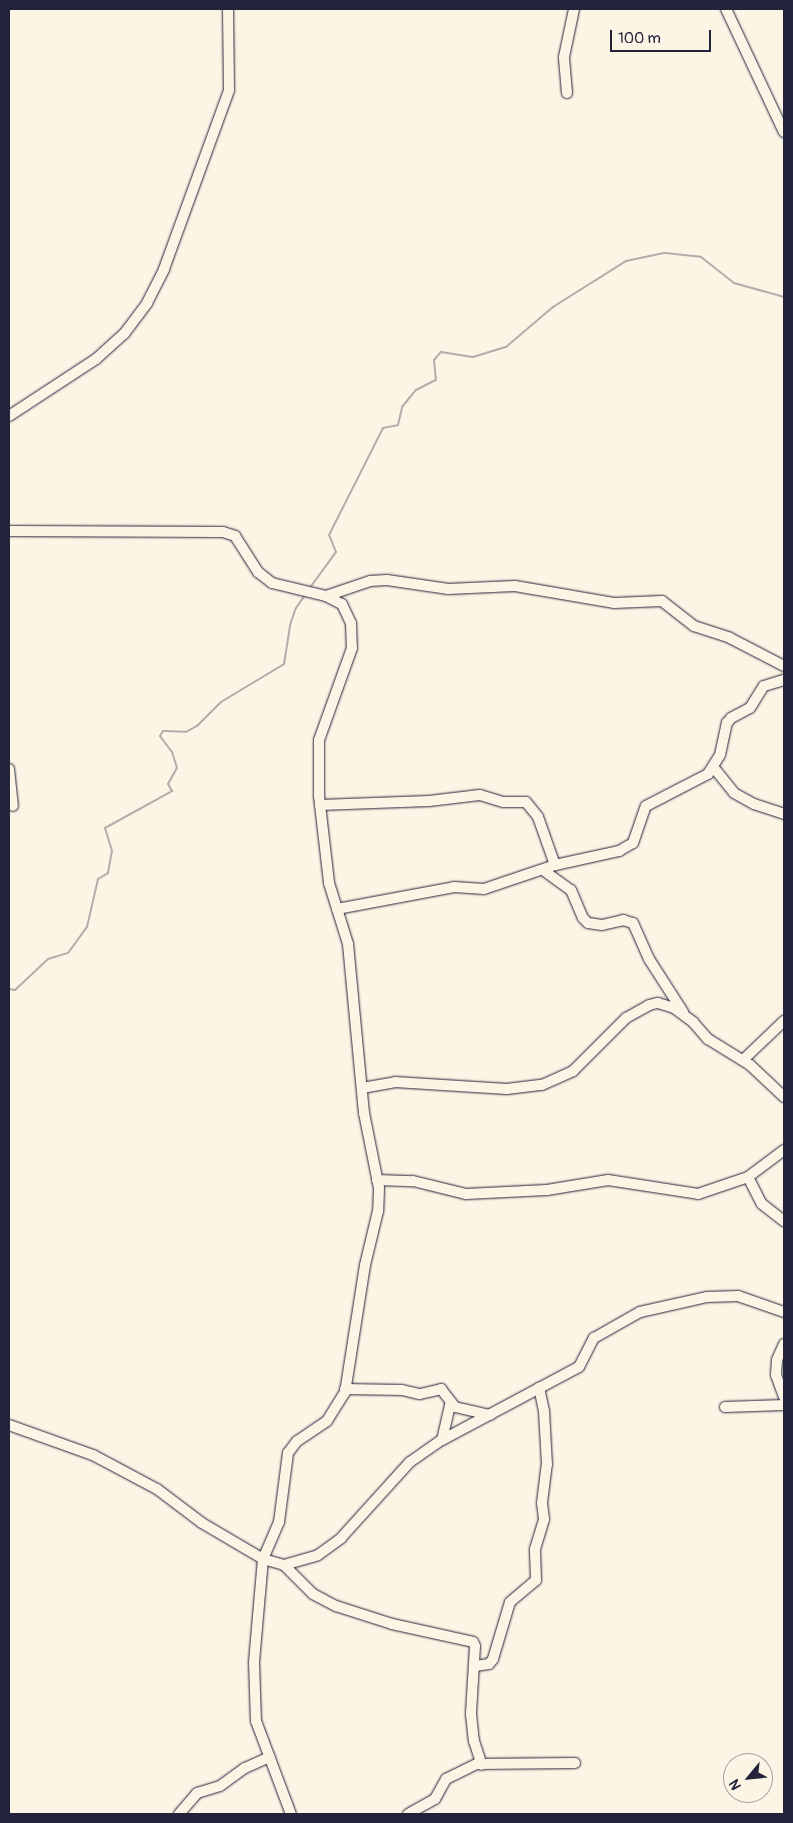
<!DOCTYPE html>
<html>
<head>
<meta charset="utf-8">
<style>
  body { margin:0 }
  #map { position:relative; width:793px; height:1823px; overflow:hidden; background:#fcf5e5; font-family:Pangolin,sans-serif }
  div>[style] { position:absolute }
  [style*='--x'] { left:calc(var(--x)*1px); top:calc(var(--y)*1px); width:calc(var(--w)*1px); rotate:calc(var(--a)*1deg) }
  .stream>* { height:2px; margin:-1px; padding:0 1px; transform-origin:1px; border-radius:1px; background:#b2adab }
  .roads { filter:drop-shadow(0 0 1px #22223b) drop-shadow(0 0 1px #22223b) }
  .minor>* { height:10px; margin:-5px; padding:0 5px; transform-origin:5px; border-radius:5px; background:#fcf5e5 }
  span { translate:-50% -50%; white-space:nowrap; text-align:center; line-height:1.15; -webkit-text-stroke:4px #fcf5e5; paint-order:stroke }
  .frame { position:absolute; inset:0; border:10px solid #22223b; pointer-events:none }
  .north { position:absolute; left:723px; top:1753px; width:50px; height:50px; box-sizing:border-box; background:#fcf5e5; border:1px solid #a5a1a1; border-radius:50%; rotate:242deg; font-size:14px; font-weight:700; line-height:20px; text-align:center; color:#22223b }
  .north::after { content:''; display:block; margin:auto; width:18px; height:22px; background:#22223b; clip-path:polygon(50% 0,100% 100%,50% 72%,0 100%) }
  .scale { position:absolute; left:610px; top:30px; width:101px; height:22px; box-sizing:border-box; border:2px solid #22223b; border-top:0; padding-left:6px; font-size:15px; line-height:18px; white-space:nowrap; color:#22223b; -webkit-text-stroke:4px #fcf5e5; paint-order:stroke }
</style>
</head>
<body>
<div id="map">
  <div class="stream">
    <i style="--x:309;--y:589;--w:46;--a:-53.9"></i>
    <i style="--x:336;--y:552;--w:18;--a:-112"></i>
    <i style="--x:329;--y:535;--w:120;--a:-63.2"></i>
    <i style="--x:383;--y:428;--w:15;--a:-11"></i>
    <i style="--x:398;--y:425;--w:18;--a:-77"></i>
    <i style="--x:402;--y:407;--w:22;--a:-51"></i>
    <i style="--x:416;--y:390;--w:22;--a:-27"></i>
    <i style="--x:436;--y:380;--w:20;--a:-96"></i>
    <i style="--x:434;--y:360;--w:11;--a:-49"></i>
    <i style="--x:441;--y:352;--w:32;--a:9"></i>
    <i style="--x:473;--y:357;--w:34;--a:-17"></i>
    <i style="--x:506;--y:347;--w:62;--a:-40.4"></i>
    <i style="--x:553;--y:307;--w:86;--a:-32.2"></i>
    <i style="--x:626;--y:261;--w:40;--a:-12"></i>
    <i style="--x:665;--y:253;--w:36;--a:6"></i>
    <i style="--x:701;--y:257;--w:42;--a:38.2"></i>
    <i style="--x:734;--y:283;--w:52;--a:15.6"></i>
    <i style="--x:9;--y:989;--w:6;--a:9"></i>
    <i style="--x:15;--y:990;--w:45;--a:-43.2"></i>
    <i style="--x:48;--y:959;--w:21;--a:-17"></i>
    <i style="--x:68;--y:953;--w:32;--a:-54"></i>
    <i style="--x:87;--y:927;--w:49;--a:-77.1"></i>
    <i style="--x:98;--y:879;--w:12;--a:-31"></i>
    <i style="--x:108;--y:873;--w:22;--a:-80"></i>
    <i style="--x:112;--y:851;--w:24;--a:-107"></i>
    <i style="--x:105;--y:828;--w:77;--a:-28.9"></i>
    <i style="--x:172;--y:791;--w:8;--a:-120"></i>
    <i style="--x:168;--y:784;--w:18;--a:-61"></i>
    <i style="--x:177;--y:768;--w:17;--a:-107"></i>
    <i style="--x:172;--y:752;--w:20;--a:-127"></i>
    <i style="--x:160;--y:736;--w:6;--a:-59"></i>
    <i style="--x:163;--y:731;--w:23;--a:2"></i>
    <i style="--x:186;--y:732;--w:13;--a:-29"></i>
    <i style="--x:197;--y:726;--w:34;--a:-45"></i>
    <i style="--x:221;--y:702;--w:74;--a:-31.1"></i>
    <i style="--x:284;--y:664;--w:39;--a:-81"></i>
    <i style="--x:290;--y:625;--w:18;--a:-71"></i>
    <i style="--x:296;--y:608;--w:16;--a:-55"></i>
  </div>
  <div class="roads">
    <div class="minor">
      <i style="--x:726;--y:9;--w:136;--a:64.8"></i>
      <i style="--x:567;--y:93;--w:36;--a:-95"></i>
      <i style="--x:564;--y:57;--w:49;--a:-78.2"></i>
      <i style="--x:9;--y:416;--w:104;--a:-33.2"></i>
      <i style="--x:96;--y:359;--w:38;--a:-42"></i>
      <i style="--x:124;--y:334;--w:39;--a:-53"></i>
      <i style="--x:147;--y:303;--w:38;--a:-63"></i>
      <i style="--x:164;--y:269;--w:190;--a:-70"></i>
      <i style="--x:229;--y:90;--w:81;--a:-90.7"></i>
      <i style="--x:9;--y:531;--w:214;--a:0.3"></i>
      <i style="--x:223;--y:532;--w:13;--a:18"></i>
      <i style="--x:235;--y:536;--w:43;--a:57.4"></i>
      <i style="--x:258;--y:572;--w:18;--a:38"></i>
      <i style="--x:272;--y:583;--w:56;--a:13.5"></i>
      <i style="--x:326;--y:596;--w:18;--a:27"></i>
      <i style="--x:342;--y:604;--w:21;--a:65"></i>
      <i style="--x:351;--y:623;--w:25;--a:88"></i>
      <i style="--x:352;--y:648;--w:98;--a:109.7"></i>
      <i style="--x:319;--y:740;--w:56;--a:90"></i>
      <i style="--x:319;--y:796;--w:88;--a:83.4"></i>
      <i style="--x:329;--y:883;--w:64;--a:72.7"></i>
      <i style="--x:348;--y:944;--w:170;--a:84.6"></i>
      <i style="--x:364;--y:1113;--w:76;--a:78.7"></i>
      <i style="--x:379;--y:1188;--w:23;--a:92"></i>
      <i style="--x:378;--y:1211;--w:56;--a:103.5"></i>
      <i style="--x:365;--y:1265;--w:129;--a:98.9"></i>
      <i style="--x:345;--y:1392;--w:34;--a:122"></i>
      <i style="--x:327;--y:1421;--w:36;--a:146"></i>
      <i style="--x:297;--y:1441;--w:15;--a:127"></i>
      <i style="--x:288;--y:1453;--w:70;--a:97.4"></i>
      <i style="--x:279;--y:1522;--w:40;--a:113.4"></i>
      <i style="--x:263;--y:1559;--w:103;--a:95"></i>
      <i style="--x:254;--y:1662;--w:59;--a:88.1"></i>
      <i style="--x:256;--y:1721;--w:99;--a:69.4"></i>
      <i style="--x:326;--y:596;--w:46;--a:-18.8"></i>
      <i style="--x:370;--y:581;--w:17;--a:-3"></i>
      <i style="--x:387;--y:580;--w:62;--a:8.4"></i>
      <i style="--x:448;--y:589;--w:67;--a:-2.6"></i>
      <i style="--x:515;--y:586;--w:100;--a:9.7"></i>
      <i style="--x:614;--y:603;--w:48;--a:-2.4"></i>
      <i style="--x:662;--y:601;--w:41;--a:38"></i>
      <i style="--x:694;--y:626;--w:38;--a:18"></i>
      <i style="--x:730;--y:638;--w:61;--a:27.4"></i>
      <i style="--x:714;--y:768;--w:32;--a:51"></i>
      <i style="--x:734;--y:793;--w:23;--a:29"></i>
      <i style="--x:754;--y:804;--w:32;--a:18"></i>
      <i style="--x:9;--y:769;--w:37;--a:84"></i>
      <i style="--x:320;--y:805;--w:109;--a:-2.1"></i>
      <i style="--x:429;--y:801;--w:51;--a:-6.7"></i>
      <i style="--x:480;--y:795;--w:24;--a:17"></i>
      <i style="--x:503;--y:802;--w:23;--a:0"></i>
      <i style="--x:526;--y:802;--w:19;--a:51"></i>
      <i style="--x:538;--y:817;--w:51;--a:70.5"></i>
      <i style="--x:543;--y:870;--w:34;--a:36"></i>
      <i style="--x:571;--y:890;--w:30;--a:67"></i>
      <i style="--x:583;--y:918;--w:7;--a:45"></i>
      <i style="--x:588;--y:923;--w:14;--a:8"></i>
      <i style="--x:602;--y:925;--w:22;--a:-13"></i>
      <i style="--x:623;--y:920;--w:10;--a:17"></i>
      <i style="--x:633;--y:923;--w:39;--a:66"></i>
      <i style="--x:649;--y:959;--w:63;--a:57.3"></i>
      <i style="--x:337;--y:909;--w:119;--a:-10.6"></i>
      <i style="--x:454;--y:887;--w:30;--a:4"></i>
      <i style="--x:484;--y:889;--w:75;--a:-18.7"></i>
      <i style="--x:555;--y:865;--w:66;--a:-12.3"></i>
      <i style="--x:619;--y:851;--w:16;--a:-30"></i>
      <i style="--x:633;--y:843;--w:39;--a:-71"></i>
      <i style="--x:646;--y:806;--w:70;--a:-27.3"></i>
      <i style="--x:708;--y:774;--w:22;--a:-58"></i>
      <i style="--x:720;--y:755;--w:33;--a:-78"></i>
      <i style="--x:727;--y:723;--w:6;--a:-51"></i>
      <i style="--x:731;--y:718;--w:21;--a:-28"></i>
      <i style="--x:750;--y:708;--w:26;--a:-58"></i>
      <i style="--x:764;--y:686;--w:21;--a:-17"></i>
      <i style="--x:743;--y:1060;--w:57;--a:-43.6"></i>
      <i style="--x:362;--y:1088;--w:34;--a:-10"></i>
      <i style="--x:395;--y:1082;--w:112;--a:3.6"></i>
      <i style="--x:507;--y:1089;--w:35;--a:-7"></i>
      <i style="--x:542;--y:1085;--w:34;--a:-24"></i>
      <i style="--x:573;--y:1071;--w:75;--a:-45"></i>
      <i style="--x:626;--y:1018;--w:26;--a:-29"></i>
      <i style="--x:649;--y:1005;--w:9;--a:-13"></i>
      <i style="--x:658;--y:1003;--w:17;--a:17"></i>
      <i style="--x:674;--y:1008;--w:24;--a:36"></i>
      <i style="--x:693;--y:1022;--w:23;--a:49"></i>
      <i style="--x:708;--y:1039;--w:49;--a:31.8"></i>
      <i style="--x:750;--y:1065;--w:47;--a:43.3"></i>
      <i style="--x:748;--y:1177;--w:30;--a:63"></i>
      <i style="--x:762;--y:1204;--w:28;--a:38"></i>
      <i style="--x:377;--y:1180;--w:36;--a:2"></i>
      <i style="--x:413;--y:1181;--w:55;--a:13.8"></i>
      <i style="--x:466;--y:1194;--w:81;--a:-2.8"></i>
      <i style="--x:547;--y:1190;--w:62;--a:-9.3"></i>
      <i style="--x:608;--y:1180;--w:91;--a:8.8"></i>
      <i style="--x:698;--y:1194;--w:53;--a:-18.8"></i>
      <i style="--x:748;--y:1177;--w:45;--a:-36.9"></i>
      <i style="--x:784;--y:1344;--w:17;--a:114"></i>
      <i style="--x:777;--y:1360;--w:15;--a:94"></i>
      <i style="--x:776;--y:1375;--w:23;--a:70"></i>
      <i style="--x:345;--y:1389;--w:57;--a:1"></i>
      <i style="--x:402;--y:1390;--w:18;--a:13"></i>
      <i style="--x:420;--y:1394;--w:22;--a:-13"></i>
      <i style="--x:441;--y:1389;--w:23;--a:52"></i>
      <i style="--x:455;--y:1407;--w:36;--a:13"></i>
      <i style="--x:725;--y:1407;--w:59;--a:-1.9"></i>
      <i style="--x:9;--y:1425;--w:89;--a:19.7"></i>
      <i style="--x:93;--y:1455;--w:72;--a:28"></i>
      <i style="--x:157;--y:1489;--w:56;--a:37.1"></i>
      <i style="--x:202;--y:1523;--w:71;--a:30.5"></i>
      <i style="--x:263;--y:1559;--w:22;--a:16"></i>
      <i style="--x:284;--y:1565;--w:41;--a:45"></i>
      <i style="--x:313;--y:1594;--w:26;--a:28"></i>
      <i style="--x:336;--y:1606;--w:59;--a:17.8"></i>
      <i style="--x:392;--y:1624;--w:83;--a:12.5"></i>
      <i style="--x:473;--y:1642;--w:4;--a:63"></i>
      <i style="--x:475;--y:1646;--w:68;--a:93.4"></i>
      <i style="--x:471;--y:1714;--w:27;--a:84"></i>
      <i style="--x:474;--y:1741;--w:25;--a:72"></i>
      <i style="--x:442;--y:1440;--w:39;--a:-77"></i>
      <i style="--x:284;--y:1565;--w:35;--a:-16"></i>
      <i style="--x:318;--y:1555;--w:29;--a:-36"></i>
      <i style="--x:341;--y:1538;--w:103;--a:-47.8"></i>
      <i style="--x:410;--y:1462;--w:39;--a:-35"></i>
      <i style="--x:442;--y:1440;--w:155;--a:-28.1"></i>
      <i style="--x:579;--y:1367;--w:33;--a:-63"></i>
      <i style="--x:594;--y:1338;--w:53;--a:-29.5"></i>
      <i style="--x:640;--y:1312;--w:69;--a:-12.6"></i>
      <i style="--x:707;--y:1297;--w:31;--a:-2"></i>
      <i style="--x:738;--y:1296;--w:49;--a:19.2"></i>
      <i style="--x:475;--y:1666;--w:14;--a:-8"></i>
      <i style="--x:489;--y:1664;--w:6;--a:-51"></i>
      <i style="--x:493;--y:1659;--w:59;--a:-73.4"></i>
      <i style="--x:510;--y:1602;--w:34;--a:-40"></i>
      <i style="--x:536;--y:1580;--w:31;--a:-92"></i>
      <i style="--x:535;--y:1549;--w:31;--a:-73"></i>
      <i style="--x:544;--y:1519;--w:16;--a:-97"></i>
      <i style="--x:542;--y:1503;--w:38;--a:-83"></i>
      <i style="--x:547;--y:1465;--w:54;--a:-93.2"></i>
      <i style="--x:544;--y:1411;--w:24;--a:-102"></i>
      <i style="--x:179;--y:1814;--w:28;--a:-49"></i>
      <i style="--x:197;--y:1793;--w:24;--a:-17"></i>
      <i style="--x:220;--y:1786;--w:31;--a:-36"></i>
      <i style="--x:245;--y:1768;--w:27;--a:-24"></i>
      <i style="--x:408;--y:1814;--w:31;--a:-29"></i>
      <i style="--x:435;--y:1799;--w:23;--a:-61"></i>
      <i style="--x:446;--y:1779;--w:34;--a:-26"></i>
      <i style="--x:477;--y:1764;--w:98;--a:-0.6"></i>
    </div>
  </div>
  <div class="frame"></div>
  <div class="north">N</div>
  <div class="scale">100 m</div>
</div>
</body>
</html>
